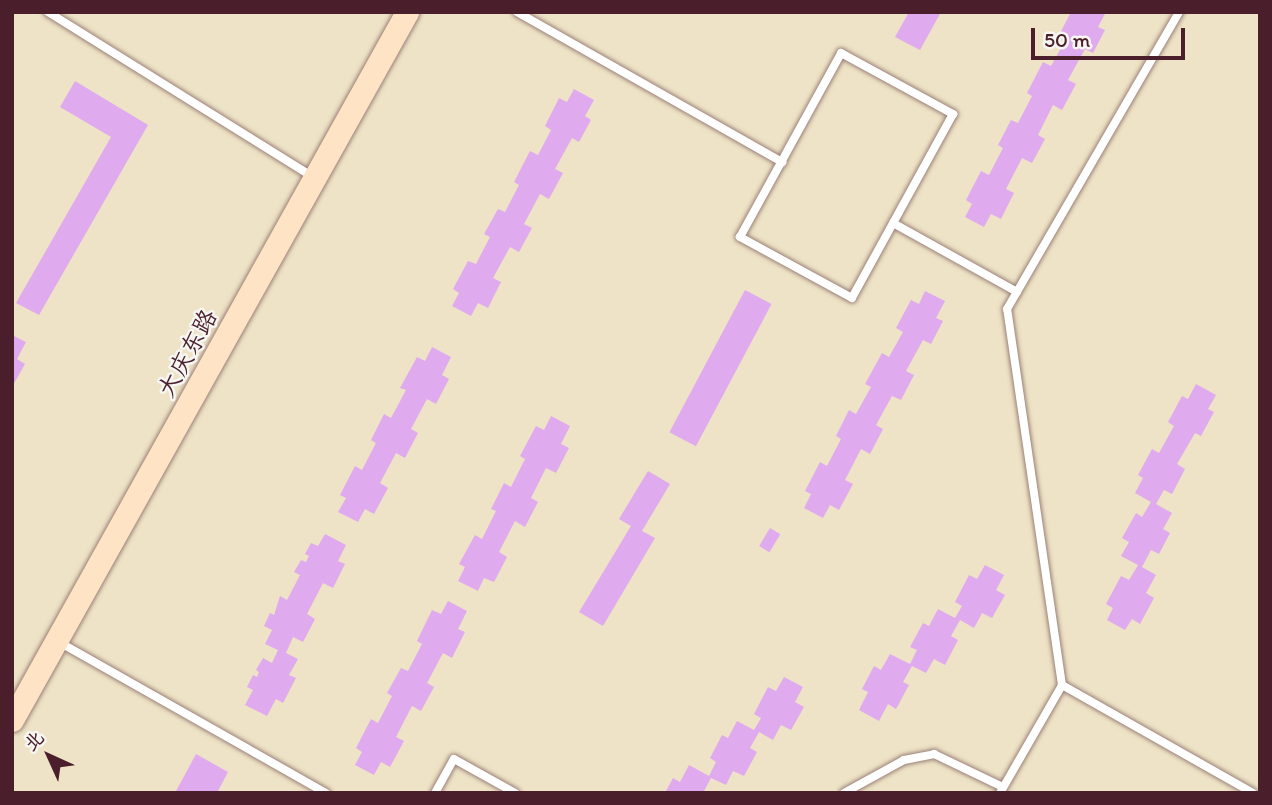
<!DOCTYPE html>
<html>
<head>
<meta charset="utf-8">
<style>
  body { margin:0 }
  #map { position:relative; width:1272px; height:805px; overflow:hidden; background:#eee3c6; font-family:Itim,"LXGW WenKai TC",sans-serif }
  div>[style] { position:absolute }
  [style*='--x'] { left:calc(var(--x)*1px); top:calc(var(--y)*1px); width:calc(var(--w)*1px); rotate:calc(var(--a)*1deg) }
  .building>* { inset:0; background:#dfaaee; transform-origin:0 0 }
  .roads { filter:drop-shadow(0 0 2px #9c8178) drop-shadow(0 0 2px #9c8178) }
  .service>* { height:8px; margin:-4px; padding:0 4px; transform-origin:4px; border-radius:4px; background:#fff }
  .secondary>* { height:23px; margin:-11.5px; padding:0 11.5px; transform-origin:11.5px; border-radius:11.5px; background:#fee4c5 }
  span { translate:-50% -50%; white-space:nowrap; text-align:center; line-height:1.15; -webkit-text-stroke:5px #f6f6f2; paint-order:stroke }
  .street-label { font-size:24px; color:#4a1f2b }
  .frame { position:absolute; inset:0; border:14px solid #4a1f2b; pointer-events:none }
  .north { position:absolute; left:14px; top:721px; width:70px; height:70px; -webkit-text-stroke:5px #f6f6f2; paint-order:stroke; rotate:315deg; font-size:19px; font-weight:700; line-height:28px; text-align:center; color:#4a1f2b }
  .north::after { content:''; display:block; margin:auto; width:24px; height:32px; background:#4a1f2b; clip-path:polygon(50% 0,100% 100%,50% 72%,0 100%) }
  .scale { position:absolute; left:1031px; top:28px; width:154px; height:32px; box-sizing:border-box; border:4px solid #4a1f2b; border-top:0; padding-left:9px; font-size:21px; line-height:24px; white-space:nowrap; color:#4a1f2b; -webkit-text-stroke:5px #f6f6f2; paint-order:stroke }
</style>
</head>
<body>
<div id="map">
  <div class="building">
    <i style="clip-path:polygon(909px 12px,941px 12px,920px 50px,895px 37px)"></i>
    <i style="clip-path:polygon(1071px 12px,1106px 12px,1098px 27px,1105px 30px,1093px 53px,1085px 49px,1068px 80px,1076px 84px,1062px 110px,1053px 105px,1038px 135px,1045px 139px,1032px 163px,1022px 158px,1006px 189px,1014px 193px,1001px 219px,991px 214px,984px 227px,965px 217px,972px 204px,966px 200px,981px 171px,989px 175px,1003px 148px,998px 145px,1011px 120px,1018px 123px,1032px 96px,1027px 93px,1043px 62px,1051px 66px,1065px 41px,1058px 37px)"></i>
    <i style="clip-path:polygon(75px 81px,148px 125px,39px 315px,16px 303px,111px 137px,60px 107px)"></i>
    <i style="clip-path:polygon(574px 89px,594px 100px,585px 116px,591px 120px,579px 142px,572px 138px,555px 169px,563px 173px,549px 199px,540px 194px,524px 224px,532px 228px,519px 252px,510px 247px,493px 278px,501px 282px,488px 308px,478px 303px,471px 316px,452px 306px,459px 293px,453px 289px,468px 261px,476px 264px,490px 237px,484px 234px,498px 209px,505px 212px,519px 185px,514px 182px,530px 151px,538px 155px,551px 130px,545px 126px,559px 98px,567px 102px)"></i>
    <i style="left:745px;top:290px;width:30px;height:161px;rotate:28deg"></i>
    <i style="clip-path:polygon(925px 291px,945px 301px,936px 318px,943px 321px,931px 344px,923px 340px,906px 371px,914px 375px,901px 400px,892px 396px,876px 425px,883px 429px,870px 454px,861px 449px,845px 480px,853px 484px,839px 510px,830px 505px,823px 518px,804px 508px,811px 494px,805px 491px,820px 462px,827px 466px,841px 439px,836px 436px,849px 410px,856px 414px,871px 387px,865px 384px,882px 353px,889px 357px,903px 332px,896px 328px,911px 300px,919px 304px)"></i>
    <i style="clip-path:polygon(12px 335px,26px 342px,17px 359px,25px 364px,12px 387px)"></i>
    <i style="clip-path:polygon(432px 347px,451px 357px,442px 375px,449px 379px,436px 404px,427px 399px,411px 429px,418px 433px,405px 458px,396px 453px,380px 483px,388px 488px,374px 514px,365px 509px,358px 522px,338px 512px,346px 498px,340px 495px,355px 466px,362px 470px,376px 443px,371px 440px,384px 414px,391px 418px,406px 390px,400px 388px,417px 357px,425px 361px)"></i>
    <i style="clip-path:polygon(1196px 384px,1216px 395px,1208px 409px,1214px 412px,1201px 436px,1195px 433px,1177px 464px,1185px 469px,1172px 494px,1164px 490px,1156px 504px,1172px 513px,1163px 529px,1170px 533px,1159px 554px,1151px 550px,1142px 567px,1156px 575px,1146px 593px,1154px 598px,1140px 624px,1132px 619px,1125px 630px,1107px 620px,1113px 608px,1106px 604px,1121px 576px,1129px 580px,1138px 565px,1121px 556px,1129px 542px,1122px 538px,1136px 513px,1142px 517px,1151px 502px,1135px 493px,1143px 478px,1138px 475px,1152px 449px,1159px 453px,1174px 426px,1168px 422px,1182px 396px,1188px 399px)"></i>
    <i style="clip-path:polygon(551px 416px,570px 426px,561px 444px,569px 448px,556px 473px,546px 468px,531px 498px,538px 502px,525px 527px,515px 521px,499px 552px,507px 557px,494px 582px,484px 578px,478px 591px,458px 581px,465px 567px,459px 564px,475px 535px,482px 539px,496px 511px,491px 509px,504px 483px,511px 487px,525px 459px,520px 456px,536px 426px,544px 430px)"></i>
    <i style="clip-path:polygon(648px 471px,670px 484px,642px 531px,655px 538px,603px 626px,579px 612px,631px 526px,619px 519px)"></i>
    <i style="left:770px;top:528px;width:12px;height:21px;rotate:31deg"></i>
    <i style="clip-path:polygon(325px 534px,346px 545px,338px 561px,345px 564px,333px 588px,323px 583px,307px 614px,315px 619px,303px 642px,293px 637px,286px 653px,298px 659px,289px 675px,296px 678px,283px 703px,276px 699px,267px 716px,245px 705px,253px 690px,247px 687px,253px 675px,257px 677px,259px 672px,256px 670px,263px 658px,272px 663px,278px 650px,265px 644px,272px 630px,264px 626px,270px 613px,274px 615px,280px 596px,287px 600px,300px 575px,294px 572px,301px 560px,306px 562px,309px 556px,305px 554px,311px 543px,318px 546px)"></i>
    <i style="clip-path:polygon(985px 565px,1004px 575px,996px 590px,1005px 595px,992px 618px,982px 613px,974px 628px,960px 620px,951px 636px,958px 640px,945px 665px,934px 659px,926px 673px,912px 666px,903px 682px,909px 685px,896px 709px,888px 704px,879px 721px,859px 710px,868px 692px,862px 689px,874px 666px,881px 670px,890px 654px,910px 664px,917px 650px,910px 647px,923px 623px,929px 626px,938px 609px,955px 618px,962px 606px,955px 602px,969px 575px,977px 579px)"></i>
    <i style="clip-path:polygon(448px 601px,467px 611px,458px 629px,465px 632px,452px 658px,443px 653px,427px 683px,434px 687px,421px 711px,412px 706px,396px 737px,404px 741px,390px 767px,381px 762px,374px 775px,355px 765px,362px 752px,356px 748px,371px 719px,378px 723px,392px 696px,387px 693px,401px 668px,408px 671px,422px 644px,417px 641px,432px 610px,441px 614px)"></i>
    <i style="clip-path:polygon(784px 677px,803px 687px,795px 702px,804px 707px,791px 730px,781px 725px,773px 740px,759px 732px,750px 748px,757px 752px,744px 776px,733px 771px,726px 785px,711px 778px,703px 793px,665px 793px,673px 778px,680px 782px,689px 765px,709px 776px,716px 762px,710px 758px,722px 735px,728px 738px,737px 721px,754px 730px,761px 718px,754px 714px,768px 687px,776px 691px)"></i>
    <i style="clip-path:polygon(196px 754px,228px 772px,217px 793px,175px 793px)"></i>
  </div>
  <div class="roads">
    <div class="service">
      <i style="--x:48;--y:12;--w:312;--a:31.9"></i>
      <i style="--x:517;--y:12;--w:305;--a:29.5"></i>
      <i style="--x:841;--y:53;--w:128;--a:28.6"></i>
      <i style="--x:953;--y:114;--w:210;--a:118.8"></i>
      <i style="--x:852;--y:298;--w:128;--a:-151.4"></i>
      <i style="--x:740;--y:237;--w:210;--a:-61.2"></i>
      <i style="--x:893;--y:223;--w:142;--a:29.1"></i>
      <i style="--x:59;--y:642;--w:307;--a:29.5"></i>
      <i style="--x:1062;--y:685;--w:219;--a:29.5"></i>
      <i style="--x:435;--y:793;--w:39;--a:-61"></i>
      <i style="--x:454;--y:759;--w:70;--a:29.1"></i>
      <i style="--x:844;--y:793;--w:68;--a:-28.8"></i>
      <i style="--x:904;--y:760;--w:31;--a:-11"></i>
      <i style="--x:934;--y:754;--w:76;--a:25.6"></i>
      <i style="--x:1000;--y:793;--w:125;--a:-60.1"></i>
      <i style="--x:1062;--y:685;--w:380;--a:-98.3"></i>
      <i style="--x:1007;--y:309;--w:343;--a:-59.9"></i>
    </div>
    <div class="secondary">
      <i style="--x:12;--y:720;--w:811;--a:-60.84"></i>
    </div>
  </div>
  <div class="street-label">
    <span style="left:187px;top:353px;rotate:-61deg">大庆东路</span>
  </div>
  <div class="frame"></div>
  <div class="north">北</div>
  <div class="scale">50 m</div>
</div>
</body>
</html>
